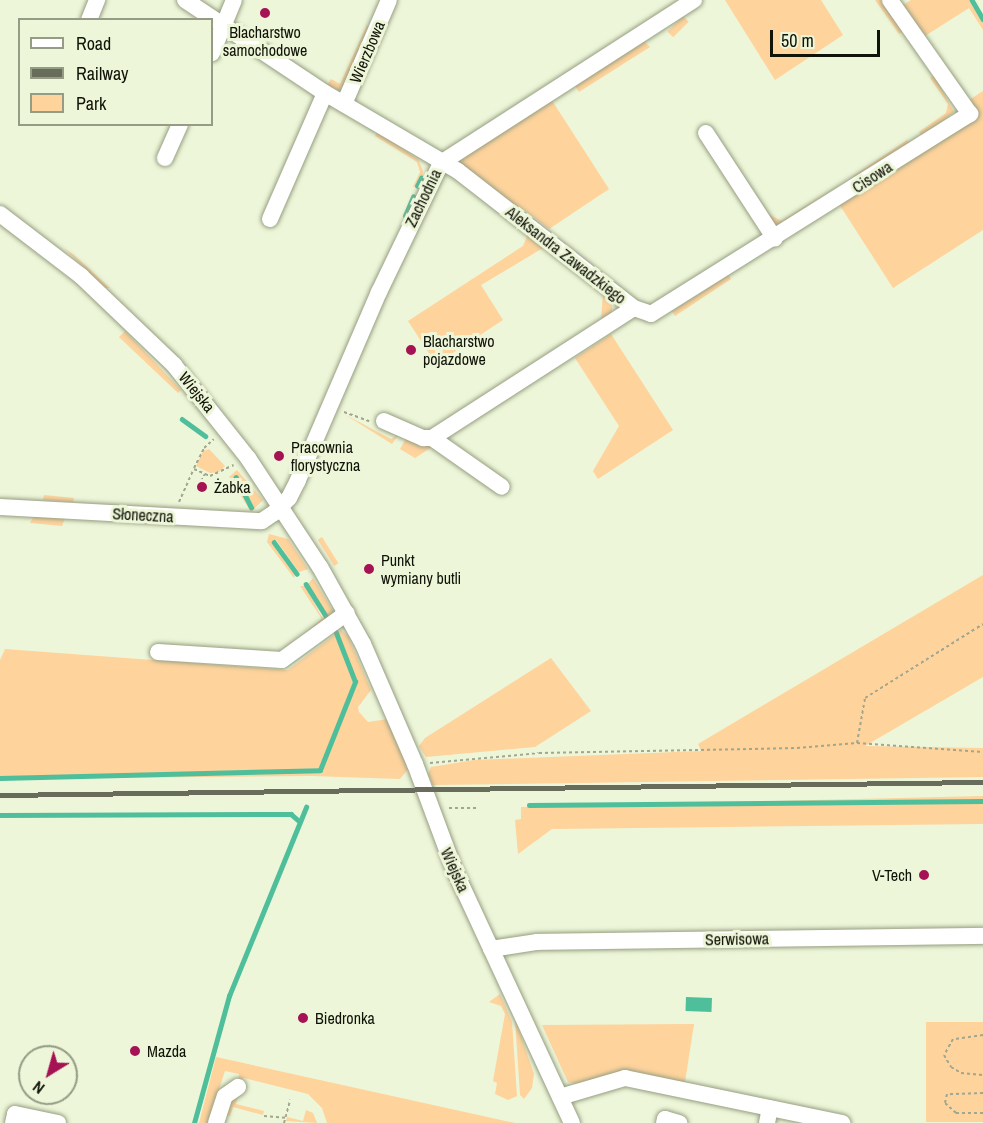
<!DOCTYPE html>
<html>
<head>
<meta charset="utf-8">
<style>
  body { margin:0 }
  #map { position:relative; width:983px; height:1123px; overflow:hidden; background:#edf6d8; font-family:"Archivo Narrow",sans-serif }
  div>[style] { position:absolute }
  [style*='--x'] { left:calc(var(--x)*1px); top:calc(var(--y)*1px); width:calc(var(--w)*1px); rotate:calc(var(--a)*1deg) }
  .green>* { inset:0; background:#fed39c; transform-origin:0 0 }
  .water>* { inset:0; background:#4fbf9b; transform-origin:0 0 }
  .stream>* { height:4.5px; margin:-2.25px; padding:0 2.25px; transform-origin:2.25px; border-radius:2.25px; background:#4fbf9b }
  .path>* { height:2px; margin-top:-1px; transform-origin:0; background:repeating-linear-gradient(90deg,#a0a68f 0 3px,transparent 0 6px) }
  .roads { filter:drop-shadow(0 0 2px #969e82) drop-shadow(0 0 2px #969e82) }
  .minor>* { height:16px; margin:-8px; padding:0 8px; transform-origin:8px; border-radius:8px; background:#fff }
  .rail>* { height:4.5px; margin:-2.25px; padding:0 2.25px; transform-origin:2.25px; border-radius:2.25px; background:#676d5a }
  .dots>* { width:16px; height:16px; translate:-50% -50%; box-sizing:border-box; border:3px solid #edf6d8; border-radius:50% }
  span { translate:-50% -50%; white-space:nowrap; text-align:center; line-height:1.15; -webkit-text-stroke:6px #edf6d8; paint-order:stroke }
  .poi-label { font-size:16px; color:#101308 }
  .left { translate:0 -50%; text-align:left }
  .right { translate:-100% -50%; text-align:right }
  .street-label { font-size:16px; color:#101308 }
  .legend { position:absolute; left:18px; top:18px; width:195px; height:108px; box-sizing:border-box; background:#edf6d8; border:2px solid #959b85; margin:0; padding:8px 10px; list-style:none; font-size:18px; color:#101308 }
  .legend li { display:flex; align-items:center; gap:12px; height:30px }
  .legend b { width:30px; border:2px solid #959b85 }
  .north { position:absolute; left:18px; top:1045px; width:60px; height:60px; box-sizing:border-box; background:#edf6d8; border:2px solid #959b85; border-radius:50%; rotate:217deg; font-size:16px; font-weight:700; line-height:24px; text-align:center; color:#101308 }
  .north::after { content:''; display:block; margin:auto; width:21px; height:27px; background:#a51354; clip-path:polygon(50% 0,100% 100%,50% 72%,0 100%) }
  .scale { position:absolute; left:770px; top:30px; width:110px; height:27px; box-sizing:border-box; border:3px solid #101308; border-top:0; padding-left:8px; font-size:18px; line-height:21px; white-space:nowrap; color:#101308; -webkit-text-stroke:4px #edf6d8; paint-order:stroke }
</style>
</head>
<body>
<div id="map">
  <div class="green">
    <i style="clip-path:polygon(725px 0,821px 0,843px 35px,775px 80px)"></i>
    <i style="clip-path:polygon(875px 0,883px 0,904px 31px,899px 34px)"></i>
    <i style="clip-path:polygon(911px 0,969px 0,983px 23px,983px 30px,969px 8px,925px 36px,903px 5px)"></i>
    <i style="left:683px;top:16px;width:8px;height:22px;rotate:45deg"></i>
    <i style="clip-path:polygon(367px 25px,369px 27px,344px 89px,335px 91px,327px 85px,331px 79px,340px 84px)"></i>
    <i style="clip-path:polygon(644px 41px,650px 47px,579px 92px,574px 84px)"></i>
    <i style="clip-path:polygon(934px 75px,954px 112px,922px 137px,919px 132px,946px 113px,948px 104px,930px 78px)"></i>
    <i style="clip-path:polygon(983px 91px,983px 230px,893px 288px,839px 204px,968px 122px,966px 102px)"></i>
    <i style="clip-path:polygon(551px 99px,609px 189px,549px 229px,523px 209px,520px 211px,462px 164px,462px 158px)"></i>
    <i style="clip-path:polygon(377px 132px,418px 159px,423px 171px,422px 185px,413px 187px,420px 172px,417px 162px,375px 136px)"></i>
    <i style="clip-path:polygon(907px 140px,911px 145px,855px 180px,853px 176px)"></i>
    <i style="clip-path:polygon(843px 182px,777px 226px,766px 213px,782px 221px)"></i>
    <i style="clip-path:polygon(527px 236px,543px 248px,481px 285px,503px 320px,436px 364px,408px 321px,523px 246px)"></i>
    <i style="clip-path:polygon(65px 249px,73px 254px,110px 288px,105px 288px)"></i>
    <i style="clip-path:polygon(729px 275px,731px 279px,675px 316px,672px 311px)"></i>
    <i style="clip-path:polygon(603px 293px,612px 300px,612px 312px,576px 338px,601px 319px)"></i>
    <i style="clip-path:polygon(125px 331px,181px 390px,178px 393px,119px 337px)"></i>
    <i style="clip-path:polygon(611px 334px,673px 430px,598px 479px,593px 471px,619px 426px,575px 358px)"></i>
    <i style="clip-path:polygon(344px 414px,391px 439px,399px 434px,392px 444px)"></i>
    <i style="clip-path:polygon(407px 437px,435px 445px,415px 458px,400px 449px)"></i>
    <i style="clip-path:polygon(209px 449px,225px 466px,219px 472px,210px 473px,196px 466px,203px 451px)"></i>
    <i style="clip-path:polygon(237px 470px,263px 500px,251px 512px,229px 477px)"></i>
    <i style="clip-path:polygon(44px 495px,74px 498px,73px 502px,43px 500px)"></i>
    <i style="clip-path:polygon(34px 516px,65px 518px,62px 526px,30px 523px)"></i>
    <i style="clip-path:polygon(269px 534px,288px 539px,308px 569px,299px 572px,276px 540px,272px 543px,295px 575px,294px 578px,267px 542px)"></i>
    <i style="left:322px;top:537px;width:31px;height:5px;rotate:58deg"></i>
    <i style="clip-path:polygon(983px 575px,983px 677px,865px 746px,983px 748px,983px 777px,433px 785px,428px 774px,431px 767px,474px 760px,701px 751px,698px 744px)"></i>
    <i style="clip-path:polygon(313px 578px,334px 613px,281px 653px,322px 619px,300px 586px,305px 586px,323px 619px,328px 616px,308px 584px)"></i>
    <i style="clip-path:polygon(341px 630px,348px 636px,371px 690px,358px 707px,359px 712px,368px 722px,388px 719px,409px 768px,400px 779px,312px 776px,0 779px,0 660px,5px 649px,288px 670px)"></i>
    <i style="clip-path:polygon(551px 658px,591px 711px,535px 747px,426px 757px,419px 746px,425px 738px)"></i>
    <i style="clip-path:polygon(983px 796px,983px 824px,552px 829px,518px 854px,515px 820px,521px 819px,521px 807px)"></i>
    <i style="clip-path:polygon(500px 994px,512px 1022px,517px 1096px,508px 1100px,495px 1094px,497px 1083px,493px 1081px,505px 1014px,501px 1006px,489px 1002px)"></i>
    <i style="clip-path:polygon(515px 1019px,534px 1074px,532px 1088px,524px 1099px,520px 1095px)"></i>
    <i style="left:983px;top:1022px;width:100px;height:57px;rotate:90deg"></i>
    <i style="clip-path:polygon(694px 1024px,685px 1082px,579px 1084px,568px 1082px,542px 1025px)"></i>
    <i style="clip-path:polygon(216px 1057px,515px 1123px,327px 1123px,322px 1108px,308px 1094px,244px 1078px,237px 1082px,239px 1074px,225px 1071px,208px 1123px,199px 1123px)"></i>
    <i style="clip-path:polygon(238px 1094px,236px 1104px,264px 1111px,263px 1115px,233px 1107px,230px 1116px,222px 1114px,225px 1101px)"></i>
    <i style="clip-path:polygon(306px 1110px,313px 1113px,317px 1123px,286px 1121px,287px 1117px,303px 1121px)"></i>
  </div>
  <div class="water">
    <i style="left:686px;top:997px;width:26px;height:14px;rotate:2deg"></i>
  </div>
  <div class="stream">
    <i style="--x:972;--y:0;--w:22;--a:60"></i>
    <i style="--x:417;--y:186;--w:9;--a:-63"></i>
    <i style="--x:405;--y:216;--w:21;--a:-67"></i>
    <i style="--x:182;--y:419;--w:29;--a:36"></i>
    <i style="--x:236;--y:477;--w:34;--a:63"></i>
    <i style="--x:274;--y:542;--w:39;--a:54"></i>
    <i style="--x:306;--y:584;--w:38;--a:58"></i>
    <i style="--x:0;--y:778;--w:320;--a:-1.4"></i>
    <i style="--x:320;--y:770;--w:95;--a:-68.3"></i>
    <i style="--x:355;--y:682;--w:53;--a:-111.2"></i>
    <i style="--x:529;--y:805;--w:454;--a:-0.5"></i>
    <i style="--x:0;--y:815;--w:291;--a:-0.2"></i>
    <i style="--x:291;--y:814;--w:11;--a:41"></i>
    <i style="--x:194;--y:1123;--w:132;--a:-74.6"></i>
    <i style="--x:229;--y:996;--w:204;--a:-67.8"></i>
  </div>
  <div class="path">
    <i style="--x:344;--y:412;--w:27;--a:20"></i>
    <i style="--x:194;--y:468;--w:22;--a:-63"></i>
    <i style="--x:204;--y:448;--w:13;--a:-42"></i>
    <i style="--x:201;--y:481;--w:8;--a:-60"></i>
    <i style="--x:179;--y:502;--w:36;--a:-66"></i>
    <i style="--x:194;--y:469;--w:17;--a:24"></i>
    <i style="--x:210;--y:476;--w:26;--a:-25"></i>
    <i style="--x:857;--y:743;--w:46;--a:-79.9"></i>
    <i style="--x:865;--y:698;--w:139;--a:-32.1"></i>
    <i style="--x:430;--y:763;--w:109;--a:-5.2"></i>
    <i style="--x:539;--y:753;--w:258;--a:-1.1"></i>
    <i style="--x:797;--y:748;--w:60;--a:-4.8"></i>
    <i style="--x:857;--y:743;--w:126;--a:4.1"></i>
    <i style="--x:449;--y:808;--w:28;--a:0"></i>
    <i style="--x:983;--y:1035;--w:30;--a:172"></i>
    <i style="--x:953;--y:1039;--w:18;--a:119"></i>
    <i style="--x:944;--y:1055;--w:14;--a:60"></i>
    <i style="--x:951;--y:1067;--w:12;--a:31"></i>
    <i style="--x:961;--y:1073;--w:22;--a:5"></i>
    <i style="--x:983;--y:1093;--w:36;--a:178"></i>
    <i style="--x:947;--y:1094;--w:9;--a:103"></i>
    <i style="--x:945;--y:1103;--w:15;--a:42"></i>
    <i style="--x:956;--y:1113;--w:27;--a:0"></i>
    <i style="--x:264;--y:1116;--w:21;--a:5"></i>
    <i style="--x:284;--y:1123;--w:24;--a:-75"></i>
  </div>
  <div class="roads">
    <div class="minor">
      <i style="--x:185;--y:0;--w:168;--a:33.6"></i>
      <i style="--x:325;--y:93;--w:154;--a:30.4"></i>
      <i style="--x:458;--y:171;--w:223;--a:37.9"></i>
      <i style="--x:634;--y:308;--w:18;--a:19"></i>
      <i style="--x:651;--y:314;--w:377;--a:-32.1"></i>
      <i style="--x:970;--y:114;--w:139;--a:-125.1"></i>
      <i style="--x:89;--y:20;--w:22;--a:-68"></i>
      <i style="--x:212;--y:53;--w:57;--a:-67.5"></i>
      <i style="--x:344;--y:104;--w:113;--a:-66.6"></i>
      <i style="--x:706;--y:133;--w:126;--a:56.9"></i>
      <i style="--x:165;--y:158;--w:37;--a:-66"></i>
      <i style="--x:0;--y:214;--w:102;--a:37.4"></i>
      <i style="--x:81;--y:276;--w:129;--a:43.7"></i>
      <i style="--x:174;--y:365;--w:119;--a:51.5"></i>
      <i style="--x:248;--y:458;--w:131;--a:56.6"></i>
      <i style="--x:320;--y:567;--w:88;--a:60.8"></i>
      <i style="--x:363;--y:644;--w:131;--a:66.6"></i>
      <i style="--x:415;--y:764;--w:112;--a:69.6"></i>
      <i style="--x:454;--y:869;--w:280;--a:65.1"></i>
      <i style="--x:270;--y:219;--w:137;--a:-66.4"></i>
      <i style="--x:384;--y:421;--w:43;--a:23.6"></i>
      <i style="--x:423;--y:438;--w:9;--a:0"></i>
      <i style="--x:432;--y:438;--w:240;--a:-32.8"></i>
      <i style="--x:432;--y:438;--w:85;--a:35"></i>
      <i style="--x:0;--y:507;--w:262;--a:3.1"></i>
      <i style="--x:262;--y:521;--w:14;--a:-34"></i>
      <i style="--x:274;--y:513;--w:21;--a:-45"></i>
      <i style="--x:289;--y:498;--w:20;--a:-63"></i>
      <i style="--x:298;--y:480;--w:205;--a:-66.7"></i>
      <i style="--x:379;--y:292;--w:143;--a:-64.3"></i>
      <i style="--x:441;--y:163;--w:301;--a:-32.8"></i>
      <i style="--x:158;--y:652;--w:124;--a:3.7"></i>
      <i style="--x:282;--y:660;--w:80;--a:-35.9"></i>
      <i style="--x:491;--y:949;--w:47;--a:-8.7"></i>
      <i style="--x:537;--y:942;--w:446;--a:-0.8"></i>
      <i style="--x:560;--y:1097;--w:68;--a:-16.3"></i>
      <i style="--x:625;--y:1078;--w:222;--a:11.7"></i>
      <i style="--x:13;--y:1123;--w:9;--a:-77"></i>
      <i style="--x:15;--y:1114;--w:44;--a:11.8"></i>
      <i style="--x:216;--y:1123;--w:28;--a:-72"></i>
      <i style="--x:225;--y:1096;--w:16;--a:-35"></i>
      <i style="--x:664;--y:1123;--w:4;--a:-76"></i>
      <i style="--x:665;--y:1119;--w:15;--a:16"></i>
      <i style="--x:767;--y:1123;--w:15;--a:-79"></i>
    </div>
  </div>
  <div class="rail">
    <i style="--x:0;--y:795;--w:983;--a:-0.76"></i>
  </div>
  <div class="dots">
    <i style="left:265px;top:13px;background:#a51354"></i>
    <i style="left:411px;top:350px;background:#a51354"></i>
    <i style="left:279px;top:456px;background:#a51354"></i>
    <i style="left:202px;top:487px;background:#a51354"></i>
    <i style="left:369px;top:569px;background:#a51354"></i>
    <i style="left:924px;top:875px;background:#a51354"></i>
    <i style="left:303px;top:1018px;background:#a51354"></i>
    <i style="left:135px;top:1051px;background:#a51354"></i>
  </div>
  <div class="poi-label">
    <span style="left:265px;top:41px">Blacharstwo<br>samochodowe</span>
    <span class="left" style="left:423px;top:350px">Blacharstwo<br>pojazdowe</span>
    <span class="left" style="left:291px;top:456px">Pracownia<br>florystyczna</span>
    <span class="left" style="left:214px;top:487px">Żabka</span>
    <span class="left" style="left:381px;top:569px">Punkt<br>wymiany butli</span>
    <span class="right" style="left:912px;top:875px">V-Tech</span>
    <span class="left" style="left:315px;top:1018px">Biedronka</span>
    <span class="left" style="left:147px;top:1051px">Mazda</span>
  </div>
  <div class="street-label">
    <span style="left:367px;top:52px;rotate:-67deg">Wierzbowa</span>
    <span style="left:872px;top:177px;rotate:-33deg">Cisowa</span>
    <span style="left:423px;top:198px;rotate:-64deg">Zachodnia</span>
    <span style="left:566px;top:255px;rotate:38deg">Aleksandra Zawadzkiego</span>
    <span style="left:197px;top:392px;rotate:51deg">Wiejska</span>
    <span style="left:143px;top:515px;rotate:3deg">Słoneczna</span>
    <span style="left:455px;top:870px;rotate:66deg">Wiejska</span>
    <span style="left:737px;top:939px;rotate:-1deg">Serwisowa</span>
  </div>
  <ul class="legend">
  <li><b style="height:8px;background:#fff"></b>Road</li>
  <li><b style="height:8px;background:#676d5a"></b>Railway</li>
  <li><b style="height:16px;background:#fed39c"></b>Park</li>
  </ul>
  <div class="north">N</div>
  <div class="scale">50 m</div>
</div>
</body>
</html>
